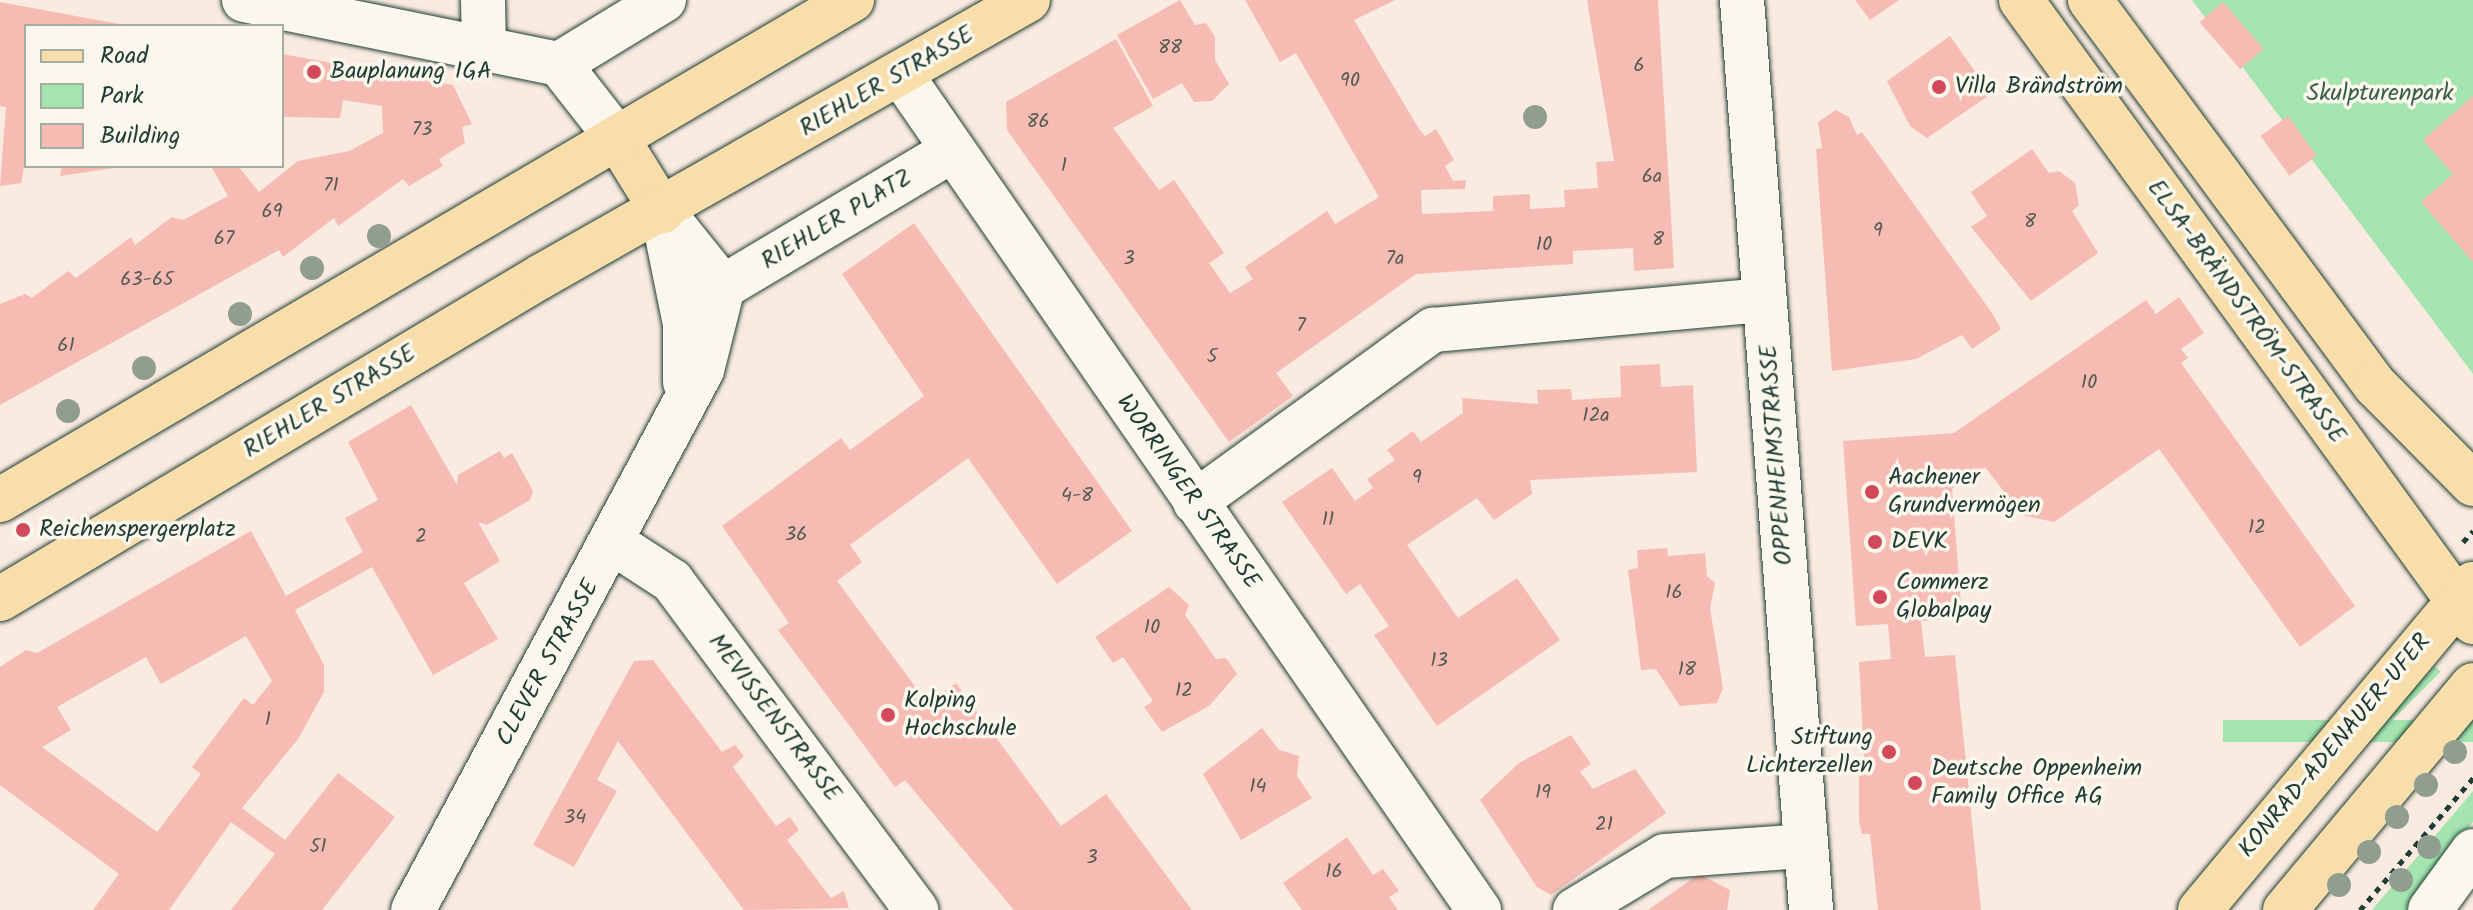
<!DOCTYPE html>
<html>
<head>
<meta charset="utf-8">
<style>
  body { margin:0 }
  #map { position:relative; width:2473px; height:910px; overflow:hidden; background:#faebe1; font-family:Kalam,sans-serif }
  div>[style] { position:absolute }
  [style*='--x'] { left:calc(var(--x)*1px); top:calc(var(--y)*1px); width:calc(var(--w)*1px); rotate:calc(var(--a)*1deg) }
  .green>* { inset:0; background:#a4e5af; transform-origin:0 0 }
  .building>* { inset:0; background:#f6bbb3; transform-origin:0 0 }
  .path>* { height:5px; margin-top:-2.5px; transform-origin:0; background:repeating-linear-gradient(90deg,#1f3d34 0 6px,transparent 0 12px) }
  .roads { filter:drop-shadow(0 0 2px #1f3d34) drop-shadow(0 0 2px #1f3d34) }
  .minor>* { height:44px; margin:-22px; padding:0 22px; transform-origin:22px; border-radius:22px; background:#fbf7ec }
  .major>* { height:44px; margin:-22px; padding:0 22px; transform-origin:22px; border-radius:22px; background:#f8deab }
  .trees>* { width:24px; height:24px; margin:-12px; border-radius:50%; background:#909e90 }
  .dots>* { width:22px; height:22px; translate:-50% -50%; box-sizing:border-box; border:4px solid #fbf7ec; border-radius:50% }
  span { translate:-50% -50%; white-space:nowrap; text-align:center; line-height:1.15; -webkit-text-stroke:7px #fbf7ec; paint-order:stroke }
  .number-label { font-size:20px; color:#555c54 }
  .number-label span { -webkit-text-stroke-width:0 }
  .poi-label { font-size:24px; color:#1f3d34 }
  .left { translate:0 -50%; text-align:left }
  .right { translate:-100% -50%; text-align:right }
  .street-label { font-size:24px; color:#1f3d34 }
  .park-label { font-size:24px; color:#3a5f4d }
  .legend { position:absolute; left:24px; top:24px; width:260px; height:144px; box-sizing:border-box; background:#fbf7ec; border:2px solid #a3ada2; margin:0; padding:10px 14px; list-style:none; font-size:24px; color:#1f3d34 }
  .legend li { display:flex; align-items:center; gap:16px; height:40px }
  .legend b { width:40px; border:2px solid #a3ada2 }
</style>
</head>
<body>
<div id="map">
  <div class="green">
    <i style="clip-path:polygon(2192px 0,2473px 0,2473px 374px)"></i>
    <i style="left:2435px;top:666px;width:8px;height:321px;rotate:45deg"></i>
    <i style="left:2473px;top:720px;width:22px;height:250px;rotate:90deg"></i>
    <i style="clip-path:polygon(2473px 791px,2473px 822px,2409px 910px,2372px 910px)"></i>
  </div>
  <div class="building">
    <i style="clip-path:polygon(1180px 0,1195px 25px,1206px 23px,1215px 37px,1215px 60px,1229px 84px,1212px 101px,1194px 102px,1182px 83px,1153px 99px,1117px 35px)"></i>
    <i style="clip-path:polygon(1245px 0,1395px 0,1354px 20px,1419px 129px,1425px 136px,1436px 129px,1454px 160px,1445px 166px,1453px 181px,1466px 180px,1465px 189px,1421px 190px,1422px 214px,1493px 211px,1493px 196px,1530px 194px,1530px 209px,1565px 207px,1564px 190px,1598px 188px,1596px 162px,1614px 161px,1587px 0,1658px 0,1674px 268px,1634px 271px,1633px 248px,1573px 251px,1573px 264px,1416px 274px,1276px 373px,1293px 396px,1229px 442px,1007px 130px,1006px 102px,1116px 39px,1153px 106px,1113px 128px,1159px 190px,1174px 180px,1224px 253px,1209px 263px,1230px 293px,1253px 279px,1245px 267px,1327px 211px,1335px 224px,1379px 197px,1296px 53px,1280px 62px)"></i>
    <i style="clip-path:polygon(1855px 0,1899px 0,1870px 20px)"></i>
    <i style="clip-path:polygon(0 2px,119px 24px,26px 26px,26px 157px,21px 183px,0 186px,6px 107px,0 106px)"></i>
    <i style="left:2223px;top:2px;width:62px;height:31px;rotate:49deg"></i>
    <i style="clip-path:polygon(1950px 36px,1991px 94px,1927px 138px,1910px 126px,1887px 81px)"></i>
    <i style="clip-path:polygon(282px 54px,453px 85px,472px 124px,462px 127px,465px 143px,439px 159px,443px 166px,409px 186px,403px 179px,338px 226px,334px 218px,283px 257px,279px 250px,0 405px,0 304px,25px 294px,32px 298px,68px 271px,76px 278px,131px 237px,135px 245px,172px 217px,183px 220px,228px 196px,211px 166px,238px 166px,259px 192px,298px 161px,349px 151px,383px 133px,382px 106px,343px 100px,340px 118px,282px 117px)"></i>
    <i style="clip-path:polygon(2473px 96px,2473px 262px,2421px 202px,2453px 174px,2423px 140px)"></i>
    <i style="clip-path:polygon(1836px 110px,1849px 117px,1857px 135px,1862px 132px,1992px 313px,2001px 329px,1972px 349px,1962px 335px,1916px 359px,1832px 371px,1816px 149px,1822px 148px,1818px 122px)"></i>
    <i style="left:2288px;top:116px;width:49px;height:34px;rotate:54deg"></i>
    <i style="clip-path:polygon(2032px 149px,2049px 173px,2059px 171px,2075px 183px,2079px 205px,2072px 211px,2098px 253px,2031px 301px,1971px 227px,1987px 216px,1971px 192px)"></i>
    <i style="clip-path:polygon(62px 166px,114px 166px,114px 168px,60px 176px)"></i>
    <i style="clip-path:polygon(914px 223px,1132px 531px,1057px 584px,968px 458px,850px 545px,862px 562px,837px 581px,928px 704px,956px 683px,1061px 826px,1106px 794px,1192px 910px,1014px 910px,905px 780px,895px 787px,778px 630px,789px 623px,722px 526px,841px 438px,850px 450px,924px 396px,842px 274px)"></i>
    <i style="clip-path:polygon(2179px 297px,2204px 333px,2181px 349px,2188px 358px,2181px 363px,2355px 606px,2300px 647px,2159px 449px,2054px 522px,2022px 515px,1985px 467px,1952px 489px,1962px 618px,1921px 621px,1925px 657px,1955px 655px,1981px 910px,1878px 910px,1870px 834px,1862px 834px,1859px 822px,1859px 776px,1865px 774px,1859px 662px,1891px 659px,1888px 624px,1856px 626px,1843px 441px,1954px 433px,2146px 300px,2156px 314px)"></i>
    <i style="clip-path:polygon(1660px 364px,1661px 387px,1693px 385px,1697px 472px,1530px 480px,1532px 494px,1494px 520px,1477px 498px,1407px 545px,1458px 618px,1517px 578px,1560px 640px,1437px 726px,1374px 635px,1389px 626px,1360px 584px,1346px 594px,1282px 502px,1332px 468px,1355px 501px,1373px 488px,1367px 479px,1395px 460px,1387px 450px,1413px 431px,1421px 442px,1463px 413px,1462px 398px,1538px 404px,1537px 390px,1571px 389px,1572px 400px,1621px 397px,1620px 366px)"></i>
    <i style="clip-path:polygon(evenodd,411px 405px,457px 485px,458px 475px,500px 451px,504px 458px,512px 453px,533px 491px,530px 500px,487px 525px,478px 522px,500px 561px,464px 583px,498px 639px,433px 675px,372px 567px,295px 610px,324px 665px,324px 692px,298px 739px,242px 808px,285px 840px,338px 773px,395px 817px,322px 910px,231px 910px,275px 854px,231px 822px,169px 910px,93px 910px,119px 874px,0 785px,0 667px,26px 650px,37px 653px,251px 531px,286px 596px,363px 552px,345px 518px,378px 500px,348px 442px,411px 405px,246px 636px,272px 681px,253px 705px,244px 698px,192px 767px,201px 774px,157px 832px,42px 747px,71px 730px,57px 707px,146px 657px,161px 684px,246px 636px)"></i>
    <i style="clip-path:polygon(1667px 548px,1668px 556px,1705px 553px,1707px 576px,1715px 583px,1710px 608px,1723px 688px,1717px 703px,1680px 706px,1656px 669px,1641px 670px,1628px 570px,1638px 568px,1637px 550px)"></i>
    <i style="clip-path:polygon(1169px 587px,1189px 605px,1185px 615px,1216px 659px,1226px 658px,1237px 674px,1209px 706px,1162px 732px,1144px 707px,1153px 701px,1123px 657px,1113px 663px,1095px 637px)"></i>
    <i style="clip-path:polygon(653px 660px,722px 752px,735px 745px,744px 756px,733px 767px,776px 826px,790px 817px,799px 830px,787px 840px,831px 898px,844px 891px,849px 908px,744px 910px,618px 741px,597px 780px,617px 791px,574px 867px,533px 845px,634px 661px)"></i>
    <i style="clip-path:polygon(1262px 728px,1279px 750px,1299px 756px,1297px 776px,1312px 798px,1241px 840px,1203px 774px)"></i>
    <i style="clip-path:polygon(1571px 735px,1591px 764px,1580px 772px,1593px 789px,1635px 769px,1666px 813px,1551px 895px,1537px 887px,1480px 800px,1519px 763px)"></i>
    <i style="clip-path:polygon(1347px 837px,1373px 875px,1383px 869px,1399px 891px,1389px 897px,1398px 910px,1302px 910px,1283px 883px)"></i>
    <i style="clip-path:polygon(1699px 874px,1730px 890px,1727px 910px,1648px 910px)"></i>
  </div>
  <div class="path">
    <i style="--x:2463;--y:542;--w:15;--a:-48"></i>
    <i style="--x:2360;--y:910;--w:174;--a:-49.4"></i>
  </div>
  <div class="roads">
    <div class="minor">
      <i style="--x:244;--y:0;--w:321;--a:11.5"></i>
      <i style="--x:559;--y:64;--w:94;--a:51.9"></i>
      <i style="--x:483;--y:0;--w:46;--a:88.8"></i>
      <i style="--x:1742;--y:0;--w:913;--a:85.66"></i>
      <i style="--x:559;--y:64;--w:123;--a:-31.4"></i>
      <i style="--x:900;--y:73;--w:1018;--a:55.33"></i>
      <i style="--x:662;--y:211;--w:115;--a:78.5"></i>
      <i style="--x:685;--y:324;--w:58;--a:90"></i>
      <i style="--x:723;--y:287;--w:265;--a:-30.8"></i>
      <i style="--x:1195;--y:502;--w:294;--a:-35.9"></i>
      <i style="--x:1433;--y:330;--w:333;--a:-5.2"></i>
      <i style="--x:615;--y:544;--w:68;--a:33"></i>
      <i style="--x:672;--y:581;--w:410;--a:53.4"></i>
      <i style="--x:413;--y:910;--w:612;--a:-61.84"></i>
      <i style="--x:702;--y:370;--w:86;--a:-75.8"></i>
      <i style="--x:723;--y:287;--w:97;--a:-128.8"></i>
      <i style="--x:1575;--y:910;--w:105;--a:-31"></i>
      <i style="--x:1665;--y:856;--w:141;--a:-4.1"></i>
      <i style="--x:2430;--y:910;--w:73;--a:-53.9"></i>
    </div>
    <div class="major">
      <i style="--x:2021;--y:0;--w:769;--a:53.99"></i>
      <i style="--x:2090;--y:0;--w:480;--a:53.5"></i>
      <i style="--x:2376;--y:386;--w:138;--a:45.3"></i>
      <i style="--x:617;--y:138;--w:86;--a:58.3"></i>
      <i style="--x:0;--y:500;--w:988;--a:-30.41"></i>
      <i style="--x:0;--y:599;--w:629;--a:-30.81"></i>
      <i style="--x:540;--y:277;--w:561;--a:-29.58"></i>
      <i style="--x:2200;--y:910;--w:425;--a:-50.1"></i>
      <i style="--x:2285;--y:910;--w:293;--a:-50.1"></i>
    </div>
  </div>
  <div class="trees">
    <i style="left:1535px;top:117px"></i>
    <i style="left:379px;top:236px"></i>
    <i style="left:312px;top:268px"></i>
    <i style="left:240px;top:314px"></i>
    <i style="left:144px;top:368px"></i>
    <i style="left:68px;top:411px"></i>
    <i style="left:2455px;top:752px"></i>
    <i style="left:2426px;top:785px"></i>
    <i style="left:2397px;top:817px"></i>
    <i style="left:2429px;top:847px"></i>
    <i style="left:2369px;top:852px"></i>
    <i style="left:2401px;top:880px"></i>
    <i style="left:2339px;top:885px"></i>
  </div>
  <div class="dots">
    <i style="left:314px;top:72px;background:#d1495b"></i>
    <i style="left:1939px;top:87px;background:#d1495b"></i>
    <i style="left:1872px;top:492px;background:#d1495b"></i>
    <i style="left:23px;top:530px;background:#d1495b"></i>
    <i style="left:1875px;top:542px;background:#d1495b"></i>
    <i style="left:1880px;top:597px;background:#d1495b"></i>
    <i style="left:888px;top:715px;background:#d1495b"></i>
    <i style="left:1889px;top:752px;background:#d1495b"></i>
    <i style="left:1915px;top:783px;background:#d1495b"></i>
  </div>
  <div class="number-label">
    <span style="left:1170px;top:48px">88</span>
    <span style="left:1639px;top:66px">6</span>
    <span style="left:1350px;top:81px">90</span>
    <span style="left:1038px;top:122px">86</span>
    <span style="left:422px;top:130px">73</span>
    <span style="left:1064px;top:166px">1</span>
    <span style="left:1652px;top:177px">6a</span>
    <span style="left:331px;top:186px">71</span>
    <span style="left:272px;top:212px">69</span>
    <span style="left:2030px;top:222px">8</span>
    <span style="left:1878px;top:231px">9</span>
    <span style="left:224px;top:239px">67</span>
    <span style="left:1658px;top:240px">8</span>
    <span style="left:1544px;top:245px">10</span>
    <span style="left:1129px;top:259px">3</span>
    <span style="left:1395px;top:259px">7a</span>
    <span style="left:147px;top:280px">63-65</span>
    <span style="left:1301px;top:326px">7</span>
    <span style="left:66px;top:346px">61</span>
    <span style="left:1212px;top:357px">5</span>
    <span style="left:2089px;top:383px">10</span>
    <span style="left:1596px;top:416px">12a</span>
    <span style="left:1417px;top:478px">9</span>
    <span style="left:1077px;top:496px">4-8</span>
    <span style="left:1328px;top:520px">11</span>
    <span style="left:2257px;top:528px">12</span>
    <span style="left:796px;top:535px">36</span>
    <span style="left:421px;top:537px">2</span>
    <span style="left:1674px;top:593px">16</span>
    <span style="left:1152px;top:628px">10</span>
    <span style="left:1439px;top:661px">13</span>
    <span style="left:1687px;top:670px">18</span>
    <span style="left:1184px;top:691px">12</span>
    <span style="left:268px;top:720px">1</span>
    <span style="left:1258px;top:787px">14</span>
    <span style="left:1543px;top:793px">19</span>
    <span style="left:575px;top:818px">34</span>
    <span style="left:1604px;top:825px">21</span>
    <span style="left:318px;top:847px">51</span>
    <span style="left:1092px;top:858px">3</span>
    <span style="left:1334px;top:872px">16</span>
  </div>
  <div class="poi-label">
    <span class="left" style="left:330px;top:72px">Bauplanung IGA</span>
    <span class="left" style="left:1955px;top:87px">Villa Brändström</span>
    <span class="left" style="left:1888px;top:492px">Aachener<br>Grundvermögen</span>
    <span class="left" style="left:39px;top:530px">Reichenspergerplatz</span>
    <span class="left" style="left:1891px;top:542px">DEVK</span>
    <span class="left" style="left:1896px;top:597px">Commerz<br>Globalpay</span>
    <span class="left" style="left:904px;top:715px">Kolping<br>Hochschule</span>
    <span class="right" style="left:1873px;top:752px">Stiftung<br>Lichterzellen</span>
    <span class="left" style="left:1931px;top:783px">Deutsche Oppenheim<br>Family Office AG</span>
  </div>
  <div class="street-label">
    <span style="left:887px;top:82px;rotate:-30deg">RIEHLER STRASSE</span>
    <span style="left:837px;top:220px;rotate:-31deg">RIEHLER PLATZ</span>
    <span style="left:2246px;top:312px;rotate:54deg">ELSA-BRÄNDSTRÖM-STRASSE</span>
    <span style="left:330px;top:402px;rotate:-31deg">RIEHLER STRASSE</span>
    <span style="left:1777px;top:455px;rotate:-94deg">OPPENHEIMSTRASSE</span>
    <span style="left:1188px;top:492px;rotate:55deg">WORRINGER STRASSE</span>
    <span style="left:548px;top:663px;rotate:-61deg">CLEVER STRASSE</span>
    <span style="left:774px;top:718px;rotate:53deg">MEVISSENSTRASSE</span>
    <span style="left:2335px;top:746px;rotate:-50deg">KONRAD-ADENAUER-UFER</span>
  </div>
  <div class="park-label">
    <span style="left:2380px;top:94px">Skulpturenpark</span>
  </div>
  <ul class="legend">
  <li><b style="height:10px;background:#f8deab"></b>Road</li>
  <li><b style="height:22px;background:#a4e5af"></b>Park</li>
  <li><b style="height:22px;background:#f6bbb3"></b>Building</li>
  </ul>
</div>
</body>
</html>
